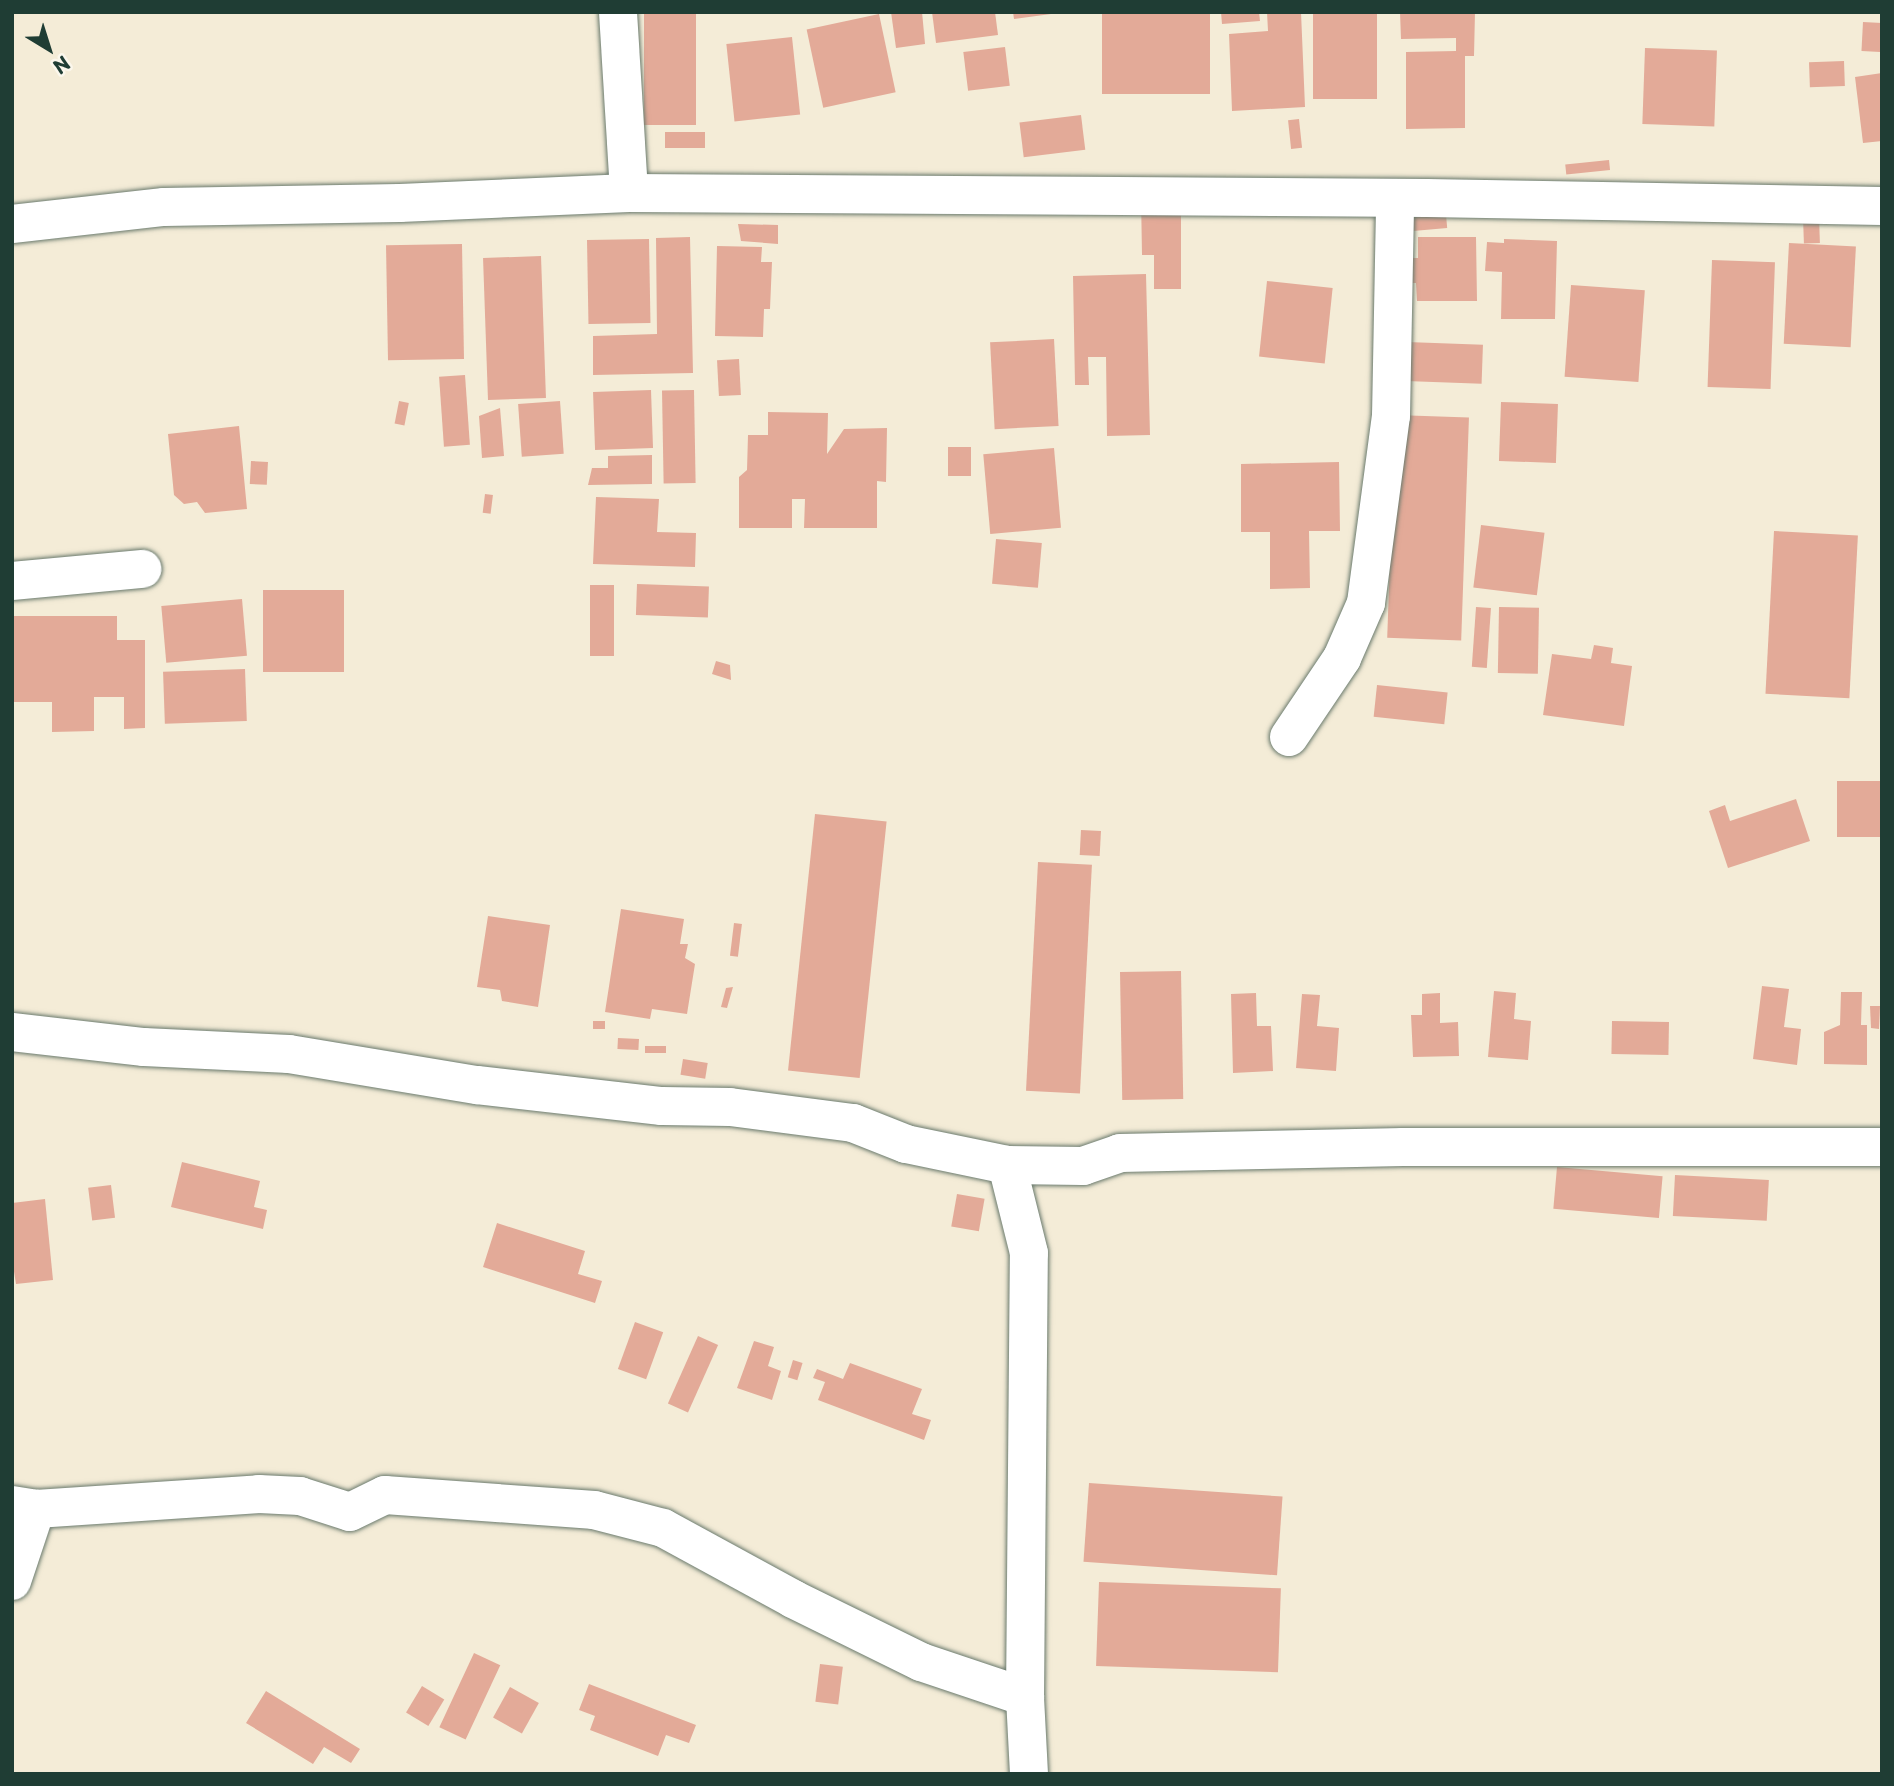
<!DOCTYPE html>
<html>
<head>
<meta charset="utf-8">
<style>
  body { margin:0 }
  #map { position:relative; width:1894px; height:1786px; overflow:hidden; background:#f4ecd7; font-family:"Playpen Sans",sans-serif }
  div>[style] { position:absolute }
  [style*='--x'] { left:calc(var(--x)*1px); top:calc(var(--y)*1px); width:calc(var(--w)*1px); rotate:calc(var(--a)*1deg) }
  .building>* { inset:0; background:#e3aa98; transform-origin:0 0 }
  .roads { filter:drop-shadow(0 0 2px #6a7a6d) drop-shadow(0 0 2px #6a7a6d) }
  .minor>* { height:38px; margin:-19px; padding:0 19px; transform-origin:19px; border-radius:19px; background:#fff }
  span { translate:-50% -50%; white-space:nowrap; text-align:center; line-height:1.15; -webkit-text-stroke:5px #fbf7ec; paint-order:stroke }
  .frame { position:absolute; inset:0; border:14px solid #1f3d34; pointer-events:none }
  .north { position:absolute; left:14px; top:14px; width:70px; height:70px; -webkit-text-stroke:5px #fbf7ec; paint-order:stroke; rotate:142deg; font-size:19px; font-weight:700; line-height:28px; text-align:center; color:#1f3d34 }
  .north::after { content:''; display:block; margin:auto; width:24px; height:32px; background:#1f3d34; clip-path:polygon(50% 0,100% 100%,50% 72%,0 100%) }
</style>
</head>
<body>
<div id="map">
  <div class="building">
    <i style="left:644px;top:12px;width:52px;height:113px"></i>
    <i style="clip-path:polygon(891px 12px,922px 12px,925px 44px,896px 48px)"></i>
    <i style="clip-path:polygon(932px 12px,995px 12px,998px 35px,936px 43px)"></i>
    <i style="clip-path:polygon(1013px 12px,1051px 12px,1051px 14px,1014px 19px)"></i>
    <i style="left:1102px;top:12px;width:108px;height:82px"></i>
    <i style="clip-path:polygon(1221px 12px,1259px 12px,1260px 21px,1222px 24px)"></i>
    <i style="clip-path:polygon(1267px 12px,1301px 12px,1305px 107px,1232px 111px,1229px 34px,1268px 31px)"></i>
    <i style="left:1313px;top:12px;width:64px;height:87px"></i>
    <i style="clip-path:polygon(1400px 12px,1475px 12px,1474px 56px,1465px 56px,1465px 128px,1406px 129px,1406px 52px,1456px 51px,1456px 38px,1401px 39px)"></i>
    <i style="left:879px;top:14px;width:80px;height:74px;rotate:78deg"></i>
    <i style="left:1863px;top:22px;width:19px;height:29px;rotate:3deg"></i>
    <i style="left:792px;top:37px;width:78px;height:66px;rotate:84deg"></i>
    <i style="left:1005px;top:47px;width:39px;height:42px;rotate:83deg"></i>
    <i style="left:1645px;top:48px;width:72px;height:76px;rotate:2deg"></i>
    <i style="left:1844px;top:61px;width:25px;height:35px;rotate:88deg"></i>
    <i style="clip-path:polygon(1882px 73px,1882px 141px,1863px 143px,1855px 77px)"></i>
    <i style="left:1081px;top:115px;width:35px;height:62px;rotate:83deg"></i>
    <i style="left:1299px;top:119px;width:29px;height:11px;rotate:84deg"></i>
    <i style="left:705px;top:132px;width:16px;height:40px;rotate:90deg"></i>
    <i style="left:1609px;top:160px;width:10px;height:44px;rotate:84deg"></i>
    <i style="clip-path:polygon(1141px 197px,1181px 197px,1181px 289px,1154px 289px,1154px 255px,1142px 255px)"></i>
    <i style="left:1445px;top:203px;width:25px;height:37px;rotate:85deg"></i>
    <i style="left:1819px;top:217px;width:26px;height:16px;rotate:88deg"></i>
    <i style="clip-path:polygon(738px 224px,778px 225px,778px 244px,741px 241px)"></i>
    <i style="clip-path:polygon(690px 237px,693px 373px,593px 375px,593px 336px,657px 334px,656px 238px)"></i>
    <i style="clip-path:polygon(1418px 237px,1476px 237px,1477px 301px,1417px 301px,1416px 283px,1401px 283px,1401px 258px,1418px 258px)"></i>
    <i style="left:649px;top:239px;width:84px;height:62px;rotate:89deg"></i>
    <i style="clip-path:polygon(1504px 239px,1557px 241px,1555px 319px,1501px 319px,1502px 272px,1485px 271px,1487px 242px,1504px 243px)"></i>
    <i style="left:1789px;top:243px;width:67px;height:101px;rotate:3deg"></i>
    <i style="left:462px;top:244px;width:115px;height:76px;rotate:89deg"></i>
    <i style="clip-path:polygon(717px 246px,762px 247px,761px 262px,772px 262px,770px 309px,764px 309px,763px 337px,715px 336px)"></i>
    <i style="left:541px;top:256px;width:142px;height:58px;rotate:88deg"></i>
    <i style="left:1712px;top:260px;width:63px;height:127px;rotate:2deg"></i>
    <i style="clip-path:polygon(1146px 274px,1150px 435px,1107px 436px,1106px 357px,1088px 357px,1089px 385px,1075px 385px,1073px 276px)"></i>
    <i style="left:1267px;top:281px;width:66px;height:76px;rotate:6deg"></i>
    <i style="left:1571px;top:285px;width:74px;height:92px;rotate:4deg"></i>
    <i style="left:1054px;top:339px;width:87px;height:64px;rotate:87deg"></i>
    <i style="left:1407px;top:342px;width:76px;height:39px;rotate:2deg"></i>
    <i style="left:739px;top:359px;width:36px;height:22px;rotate:87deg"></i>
    <i style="left:465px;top:375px;width:70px;height:26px;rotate:86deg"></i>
    <i style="left:651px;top:390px;width:58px;height:58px;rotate:88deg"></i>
    <i style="left:694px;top:390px;width:93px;height:32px;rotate:89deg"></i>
    <i style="left:399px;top:401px;width:10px;height:23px;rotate:11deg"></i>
    <i style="left:560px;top:401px;width:53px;height:42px;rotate:86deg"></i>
    <i style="left:1501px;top:402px;width:57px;height:59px;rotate:2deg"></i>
    <i style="clip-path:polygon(500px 408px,504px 456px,482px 458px,479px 416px)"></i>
    <i style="clip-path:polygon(768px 412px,828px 413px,827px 454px,844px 429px,887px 428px,886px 482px,877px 481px,877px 528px,804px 528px,805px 499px,792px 499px,792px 528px,739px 528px,739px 477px,747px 470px,748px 435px,768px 435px)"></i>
    <i style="left:1395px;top:415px;width:74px;height:223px;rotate:2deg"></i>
    <i style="clip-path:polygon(239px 426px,247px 509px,205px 513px,197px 502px,184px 504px,174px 495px,168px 434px)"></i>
    <i style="left:948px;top:447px;width:23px;height:29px"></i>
    <i style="left:1054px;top:448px;width:80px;height:71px;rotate:85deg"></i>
    <i style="clip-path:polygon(652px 455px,652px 484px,588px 485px,592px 468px,608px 468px,608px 456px)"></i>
    <i style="left:251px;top:461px;width:17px;height:23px;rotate:3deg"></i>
    <i style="clip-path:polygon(1339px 462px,1340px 531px,1309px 531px,1310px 588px,1270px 589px,1270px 532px,1241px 532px,1241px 464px)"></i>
    <i style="left:485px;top:494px;width:8px;height:19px;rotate:7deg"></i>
    <i style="clip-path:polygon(596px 497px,659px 499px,657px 532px,696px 533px,695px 567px,593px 564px)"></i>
    <i style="left:1481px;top:525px;width:64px;height:63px;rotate:7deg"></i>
    <i style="left:1774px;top:531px;width:84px;height:163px;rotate:3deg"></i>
    <i style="left:996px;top:539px;width:46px;height:45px;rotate:5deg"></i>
    <i style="left:637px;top:584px;width:72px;height:31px;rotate:2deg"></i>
    <i style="left:590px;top:585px;width:24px;height:71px"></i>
    <i style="left:263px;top:590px;width:81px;height:82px"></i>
    <i style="left:242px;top:599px;width:57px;height:81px;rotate:85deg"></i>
    <i style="left:1476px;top:607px;width:15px;height:60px;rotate:4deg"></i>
    <i style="left:1499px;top:607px;width:40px;height:66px;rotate:1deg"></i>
    <i style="clip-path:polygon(12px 616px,117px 616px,117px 640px,145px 640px,145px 728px,124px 729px,124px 697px,94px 697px,94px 731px,52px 732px,52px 702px,12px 702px)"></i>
    <i style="clip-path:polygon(1594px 645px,1613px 648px,1611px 663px,1632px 666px,1624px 726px,1543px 715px,1552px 654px,1591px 659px)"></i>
    <i style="clip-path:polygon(716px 661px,730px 665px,731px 680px,712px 674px)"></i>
    <i style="left:245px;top:669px;width:52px;height:82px;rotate:88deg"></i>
    <i style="left:1377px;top:685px;width:71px;height:32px;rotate:6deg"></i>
    <i style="left:1882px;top:781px;width:56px;height:45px;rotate:90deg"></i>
    <i style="clip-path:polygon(1796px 799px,1810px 841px,1728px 868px,1709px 811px,1725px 805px,1730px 821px)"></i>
    <i style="left:815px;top:814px;width:72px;height:258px;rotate:6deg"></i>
    <i style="left:1081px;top:830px;width:20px;height:25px;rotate:3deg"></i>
    <i style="left:1038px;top:862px;width:54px;height:229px;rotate:3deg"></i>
    <i style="clip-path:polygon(621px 909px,684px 919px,680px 944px,688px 944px,685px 958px,695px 964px,687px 1014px,652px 1009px,650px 1019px,605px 1012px)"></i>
    <i style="clip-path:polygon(488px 916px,550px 925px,538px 1007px,502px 1001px,500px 990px,477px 987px)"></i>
    <i style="left:734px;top:923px;width:8px;height:33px;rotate:7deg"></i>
    <i style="left:1181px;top:971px;width:128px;height:61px;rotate:89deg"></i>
    <i style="clip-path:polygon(1762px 986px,1789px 989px,1784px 1027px,1801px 1029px,1797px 1065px,1753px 1059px)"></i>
    <i style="clip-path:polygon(733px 987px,727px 1008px,721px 1007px,726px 988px)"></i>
    <i style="clip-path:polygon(1494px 991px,1516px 993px,1514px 1019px,1531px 1021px,1528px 1060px,1488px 1057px)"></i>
    <i style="clip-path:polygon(1841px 992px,1862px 992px,1861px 1025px,1867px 1025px,1867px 1065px,1824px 1064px,1824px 1032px,1840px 1025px)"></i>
    <i style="clip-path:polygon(1256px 993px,1257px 1026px,1271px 1026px,1273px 1071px,1233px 1073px,1231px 994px)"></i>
    <i style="clip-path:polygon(1440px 993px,1440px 1023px,1458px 1022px,1459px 1056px,1413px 1057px,1411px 1015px,1422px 1015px,1422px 994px)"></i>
    <i style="clip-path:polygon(1302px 994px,1320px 995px,1317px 1026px,1339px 1028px,1336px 1071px,1296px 1068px)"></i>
    <i style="clip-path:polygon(1870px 1006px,1880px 1006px,1879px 1029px,1871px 1028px)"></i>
    <i style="left:593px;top:1021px;width:12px;height:8px"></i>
    <i style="left:1612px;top:1021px;width:57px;height:33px;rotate:1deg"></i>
    <i style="left:618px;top:1038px;width:21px;height:11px;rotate:3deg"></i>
    <i style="left:645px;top:1046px;width:21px;height:7px"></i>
    <i style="left:683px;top:1059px;width:25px;height:16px;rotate:9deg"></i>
    <i style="clip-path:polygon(182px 1162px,260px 1181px,254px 1207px,267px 1210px,263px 1229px,171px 1207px)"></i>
    <i style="left:1557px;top:1167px;width:106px;height:42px;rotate:5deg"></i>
    <i style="left:1675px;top:1175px;width:94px;height:41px;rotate:3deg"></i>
    <i style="left:111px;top:1185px;width:33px;height:23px;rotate:83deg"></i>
    <i style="left:957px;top:1194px;width:28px;height:33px;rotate:10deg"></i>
    <i style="clip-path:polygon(45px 1199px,53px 1280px,16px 1284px,12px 1259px,12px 1203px)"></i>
    <i style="clip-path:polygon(497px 1223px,585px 1251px,578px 1274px,602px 1281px,595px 1303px,483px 1267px)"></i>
    <i style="left:635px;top:1322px;width:30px;height:50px;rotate:20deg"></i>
    <i style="left:698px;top:1336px;width:22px;height:74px;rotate:24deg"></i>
    <i style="clip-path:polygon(754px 1341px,774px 1347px,768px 1366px,781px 1371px,772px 1400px,737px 1388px)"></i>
    <i style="left:793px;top:1360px;width:10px;height:18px;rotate:17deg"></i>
    <i style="clip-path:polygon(850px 1363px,922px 1389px,912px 1414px,931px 1420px,924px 1440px,818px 1400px,825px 1382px,813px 1378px,817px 1369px,843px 1379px)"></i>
    <i style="left:1089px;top:1483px;width:194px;height:79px;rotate:4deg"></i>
    <i style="left:1099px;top:1582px;width:182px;height:84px;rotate:2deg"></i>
    <i style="left:474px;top:1653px;width:29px;height:82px;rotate:25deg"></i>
    <i style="left:820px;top:1664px;width:23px;height:38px;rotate:7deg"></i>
    <i style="clip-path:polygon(589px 1684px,696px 1725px,689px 1743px,666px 1735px,658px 1756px,590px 1730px,595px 1716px,579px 1710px)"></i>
    <i style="left:422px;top:1686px;width:26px;height:31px;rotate:31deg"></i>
    <i style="left:510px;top:1687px;width:33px;height:35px;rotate:29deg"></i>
    <i style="clip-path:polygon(266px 1691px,360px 1749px,351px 1763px,324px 1747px,313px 1764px,246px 1723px)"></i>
  </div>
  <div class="roads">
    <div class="minor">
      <i style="--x:618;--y:12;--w:181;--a:86.5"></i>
      <i style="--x:12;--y:224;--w:153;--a:-6.4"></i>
      <i style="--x:164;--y:207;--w:236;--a:-1"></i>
      <i style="--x:400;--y:203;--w:229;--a:-2.5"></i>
      <i style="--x:629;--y:193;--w:798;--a:0.36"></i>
      <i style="--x:1427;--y:198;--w:455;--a:1"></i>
      <i style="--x:12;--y:581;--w:131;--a:-5.3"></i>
      <i style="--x:1289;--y:737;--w:95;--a:-56.1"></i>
      <i style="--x:1342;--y:658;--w:60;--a:-66.4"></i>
      <i style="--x:1366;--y:603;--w:189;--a:-82.4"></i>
      <i style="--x:1391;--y:416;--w:218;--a:-88.9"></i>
      <i style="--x:12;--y:1032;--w:133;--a:6.5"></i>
      <i style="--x:144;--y:1047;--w:145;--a:2.8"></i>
      <i style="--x:289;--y:1054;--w:191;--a:9.4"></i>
      <i style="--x:477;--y:1085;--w:186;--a:6.5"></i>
      <i style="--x:662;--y:1106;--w:68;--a:0.8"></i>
      <i style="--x:730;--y:1107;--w:124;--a:7.4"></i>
      <i style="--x:853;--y:1123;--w:57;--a:21.6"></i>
      <i style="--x:906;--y:1144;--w:103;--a:11.7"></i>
      <i style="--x:12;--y:1505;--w:24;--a:9"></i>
      <i style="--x:36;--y:1509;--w:224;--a:-3.8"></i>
      <i style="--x:259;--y:1494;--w:41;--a:2.8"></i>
      <i style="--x:300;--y:1496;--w:52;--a:17.7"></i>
      <i style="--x:350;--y:1512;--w:39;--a:-26"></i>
      <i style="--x:385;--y:1495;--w:210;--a:4.1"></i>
      <i style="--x:594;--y:1510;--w:71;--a:14.6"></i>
      <i style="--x:663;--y:1528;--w:148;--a:28.6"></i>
      <i style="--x:793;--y:1599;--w:143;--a:26.2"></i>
      <i style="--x:921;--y:1662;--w:110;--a:18.6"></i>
      <i style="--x:12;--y:1581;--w:76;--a:-71.6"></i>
      <i style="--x:1029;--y:1774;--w:77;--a:-93"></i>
      <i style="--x:1025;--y:1697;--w:444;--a:-89.5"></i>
      <i style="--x:1029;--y:1253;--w:91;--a:-104"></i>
      <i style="--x:1007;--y:1165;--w:76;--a:0.8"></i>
      <i style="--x:1083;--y:1166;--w:39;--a:-19"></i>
      <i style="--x:1120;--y:1153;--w:283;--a:-1.2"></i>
      <i style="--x:1403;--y:1147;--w:479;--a:0"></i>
    </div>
  </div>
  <div class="frame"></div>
  <div class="north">N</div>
</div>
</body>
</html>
